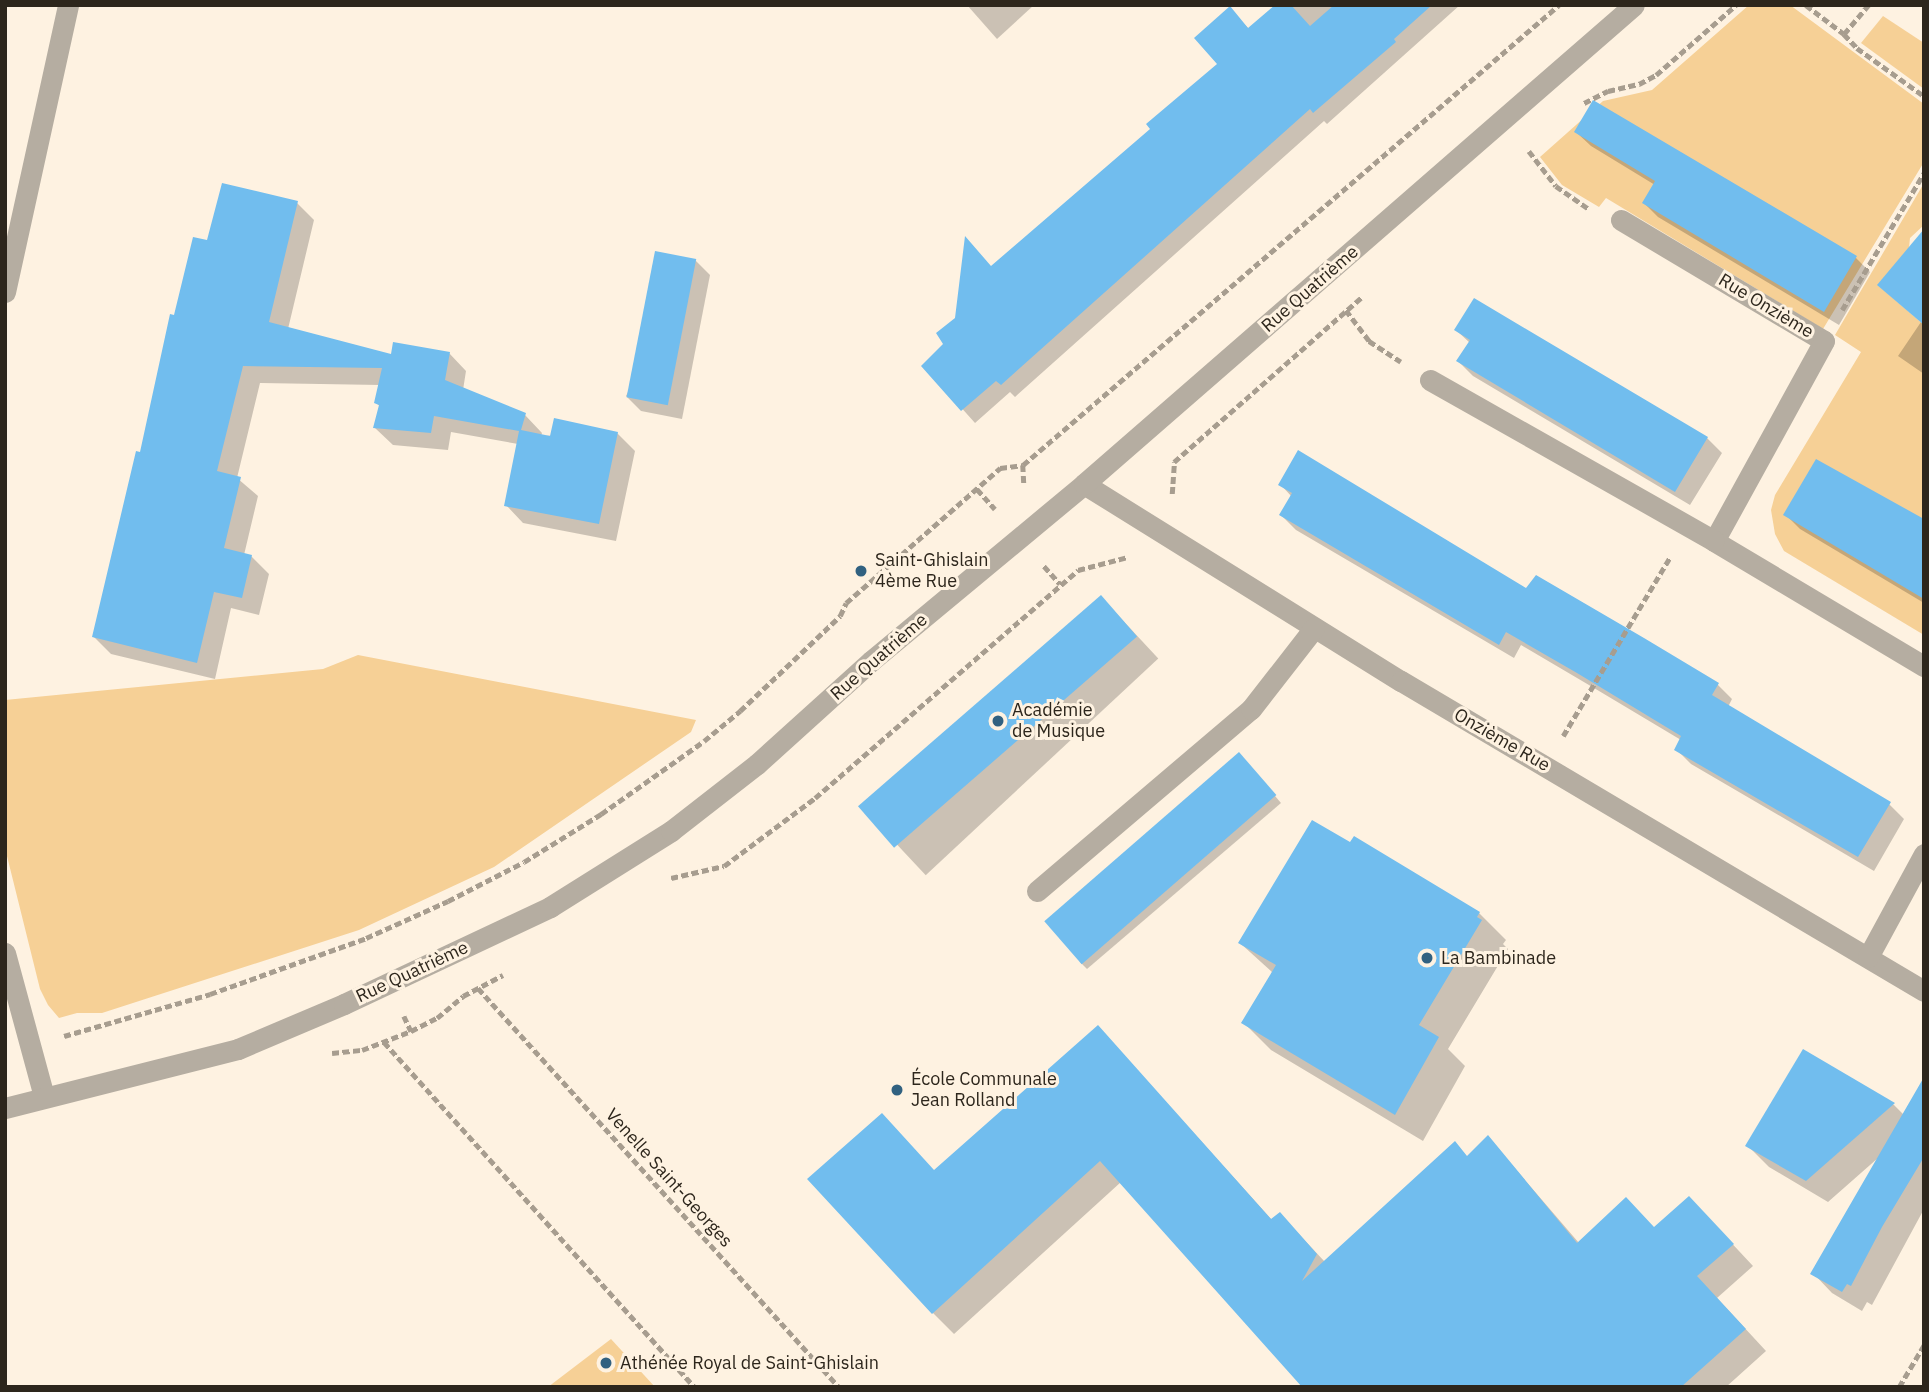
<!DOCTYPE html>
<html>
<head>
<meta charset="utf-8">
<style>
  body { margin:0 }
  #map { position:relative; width:1929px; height:1392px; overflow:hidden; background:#fef2e1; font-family:"IBM Plex Sans",sans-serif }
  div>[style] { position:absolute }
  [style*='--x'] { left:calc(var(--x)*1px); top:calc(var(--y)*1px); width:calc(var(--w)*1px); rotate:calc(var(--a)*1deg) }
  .green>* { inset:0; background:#f6d096 }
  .shadow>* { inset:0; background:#0003; transform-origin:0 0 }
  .building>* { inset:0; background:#71bdee; transform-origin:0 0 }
  .path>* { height:4.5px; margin-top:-2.25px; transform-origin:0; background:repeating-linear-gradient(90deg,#a79d8f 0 7px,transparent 0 10.5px) }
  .minor>* { height:21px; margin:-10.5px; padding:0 10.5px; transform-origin:10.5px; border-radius:10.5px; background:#b5ada1 }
  .dots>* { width:19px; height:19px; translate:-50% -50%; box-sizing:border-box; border:4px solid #fef2e1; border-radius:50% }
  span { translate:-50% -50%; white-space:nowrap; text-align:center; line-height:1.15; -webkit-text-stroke:6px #fef2e1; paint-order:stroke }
  .street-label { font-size:18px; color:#2d261c }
  .poi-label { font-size:18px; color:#2d261c }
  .left { translate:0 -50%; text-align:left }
  .frame { position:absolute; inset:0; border:7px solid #2d261c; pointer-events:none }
</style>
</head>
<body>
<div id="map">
  <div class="green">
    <i style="clip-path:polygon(1749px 5px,1790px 5px,1924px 104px,1924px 162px,1823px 329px,1606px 198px,1599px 207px,1562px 185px,1540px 157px,1603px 101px,1652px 90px)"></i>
    <i style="clip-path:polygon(1883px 16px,1924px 43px,1924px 89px,1861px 43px)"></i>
    <i style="clip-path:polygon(1924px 183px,1924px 225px,1910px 238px,1909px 248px,1878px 285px,1924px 325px,1924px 635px,1784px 551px,1775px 534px,1771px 510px,1775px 495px,1861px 352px,1835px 335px)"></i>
    <i style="clip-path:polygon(358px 655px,696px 720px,691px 732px,494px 867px,359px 930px,102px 1013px,77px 1013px,59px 1018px,48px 1005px,40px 989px,5px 848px,5px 700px,323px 669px)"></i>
    <i style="clip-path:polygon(611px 1339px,655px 1387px,548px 1387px)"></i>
  </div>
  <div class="shadow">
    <i style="clip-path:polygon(967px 5px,1034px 5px,997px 39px)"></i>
    <i style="clip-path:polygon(1278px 5px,1460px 5px,1327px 124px,1324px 121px,1015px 397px,1010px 392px,975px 423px,924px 366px,946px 344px,957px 319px,992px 268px,1152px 129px,1220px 64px,1230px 9px,1249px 29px)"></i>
    <i style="clip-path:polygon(1576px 132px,1856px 258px,1870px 272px,1839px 325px,1658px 217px,1644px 203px,1655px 185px,1591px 146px)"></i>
    <i style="clip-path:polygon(297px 203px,314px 220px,288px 329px,392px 356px,449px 353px,466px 371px,463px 390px,525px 415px,542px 433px,541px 436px,617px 433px,635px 451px,616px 541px,523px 523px,506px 505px,518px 444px,451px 432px,448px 450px,393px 445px,375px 428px,381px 407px,376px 403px,380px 385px,260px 383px,237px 478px,258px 496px,244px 555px,251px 556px,269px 574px,259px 615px,231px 608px,215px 679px,111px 654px,94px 637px,175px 317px,209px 242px)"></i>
    <i style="clip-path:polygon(695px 260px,710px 275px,682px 419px,641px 411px,626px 396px)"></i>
    <i style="clip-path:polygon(1924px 263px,1924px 374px,1898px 356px,1921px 322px)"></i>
    <i style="clip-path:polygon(1456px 330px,1707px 438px,1722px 453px,1690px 505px,1473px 376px,1458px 361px,1470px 343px)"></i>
    <i style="clip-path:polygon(1280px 484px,1527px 590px,1718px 685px,1732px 699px,1728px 707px,1889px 804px,1904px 819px,1874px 871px,1691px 764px,1676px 749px,1681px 740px,1594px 688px,1521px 645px,1514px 658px,1296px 530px,1281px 515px,1292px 497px)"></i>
    <i style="clip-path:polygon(1785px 514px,1924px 521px,1924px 603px,1800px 529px)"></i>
    <i style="left:1101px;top:597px;width:84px;height:318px;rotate:47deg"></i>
    <i style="clip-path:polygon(1246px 762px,1281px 803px,1087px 969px,1080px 962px)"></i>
    <i style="clip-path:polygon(1351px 844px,1479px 913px,1506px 940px,1503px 944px,1508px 949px,1448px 1049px,1465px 1066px,1423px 1141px,1271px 1050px,1244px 1023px,1273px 973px,1240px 943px)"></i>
    <i style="clip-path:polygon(1098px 1027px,1272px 1220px,1280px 1214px,1325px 1262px,1468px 1158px,1488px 1137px,1579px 1243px,1710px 1220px,1753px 1266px,1717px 1298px,1766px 1351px,1726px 1387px,1305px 1387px,1121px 1182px,954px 1334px,933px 1313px,935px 1172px)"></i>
    <i style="clip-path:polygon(1803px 1051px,1894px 1105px,1904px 1115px,1924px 1122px,1924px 1209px,1872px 1305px,1867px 1302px,1862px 1311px,1832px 1293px,1813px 1273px,1878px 1158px,1828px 1202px,1769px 1167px,1747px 1145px)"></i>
  </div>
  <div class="building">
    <i style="clip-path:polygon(1275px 5px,1291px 5px,1310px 26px,1334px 5px,1432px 5px,1394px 39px,1396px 42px,1313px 113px,1310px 109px,1001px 385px,996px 381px,961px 411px,921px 366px,943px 344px,936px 333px,955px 318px,965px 236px,991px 266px,1150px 129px,1146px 124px,1217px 64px,1194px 38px,1230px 6px,1248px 28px)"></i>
    <i style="clip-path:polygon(1593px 100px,1857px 256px,1824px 312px,1642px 203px,1655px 181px,1574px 132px)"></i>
    <i style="clip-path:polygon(222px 183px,298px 201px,269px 322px,391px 354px,393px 342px,450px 352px,445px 380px,526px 413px,521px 430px,550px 436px,554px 418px,618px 432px,599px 524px,504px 506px,519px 431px,434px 416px,431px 433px,373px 428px,379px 405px,374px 403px,382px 368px,243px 366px,217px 471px,241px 477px,224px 548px,252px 555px,242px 598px,214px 592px,197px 663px,92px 637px,136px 451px,140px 452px,170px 314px,174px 315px,193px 237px,207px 240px)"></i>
    <i style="clip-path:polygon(1924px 229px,1924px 325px,1877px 285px)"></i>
    <i style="left:655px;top:251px;width:42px;height:149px;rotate:11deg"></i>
    <i style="clip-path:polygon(1474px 298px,1708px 437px,1675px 492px,1456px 361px,1470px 340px,1454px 330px)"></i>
    <i style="clip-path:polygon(1298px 450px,1526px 588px,1536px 575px,1644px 638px,1719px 683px,1712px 695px,1891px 802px,1858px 857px,1674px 750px,1681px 736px,1577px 673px,1506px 632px,1499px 645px,1279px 515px,1292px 493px,1278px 485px)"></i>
    <i style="clip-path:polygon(1816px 459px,1924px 519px,1924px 599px,1783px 515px)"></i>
    <i style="left:1101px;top:595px;width:55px;height:322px;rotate:49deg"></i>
    <i style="left:1239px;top:752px;width:57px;height:258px;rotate:49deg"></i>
    <i style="clip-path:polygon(1312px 820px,1350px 842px,1354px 836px,1480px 912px,1477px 917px,1482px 920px,1419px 1025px,1439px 1037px,1395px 1115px,1241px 1023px,1276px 965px,1238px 943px)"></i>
    <i style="clip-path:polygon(1098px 1025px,1271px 1219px,1280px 1212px,1317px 1254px,1302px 1281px,1455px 1141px,1467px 1156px,1488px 1135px,1577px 1243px,1626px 1197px,1654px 1227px,1689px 1196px,1734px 1244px,1697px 1276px,1746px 1329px,1681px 1387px,1302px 1387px,1100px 1161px,932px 1314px,807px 1179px,882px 1113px,934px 1170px)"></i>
    <i style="clip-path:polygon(1803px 1049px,1895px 1103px,1806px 1181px,1745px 1146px)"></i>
    <i style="clip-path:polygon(1924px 1077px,1924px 1157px,1882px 1227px,1851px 1286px,1847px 1284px,1842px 1292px,1810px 1274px)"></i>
  </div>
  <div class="path">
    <i style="--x:1806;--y:5;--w:48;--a:37.3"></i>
    <i style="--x:1844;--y:34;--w:38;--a:-50"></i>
    <i style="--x:1844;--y:34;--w:19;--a:47"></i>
    <i style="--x:1857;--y:48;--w:82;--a:35.6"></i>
    <i style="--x:1584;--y:103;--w:27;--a:-27"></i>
    <i style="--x:1608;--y:91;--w:32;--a:-13"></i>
    <i style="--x:1639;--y:84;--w:19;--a:-28"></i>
    <i style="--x:1656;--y:75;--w:106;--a:-41.2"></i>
    <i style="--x:1529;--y:151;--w:44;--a:52.4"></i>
    <i style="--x:1556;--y:186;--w:39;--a:35"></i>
    <i style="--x:1346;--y:310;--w:39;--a:53"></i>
    <i style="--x:1369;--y:341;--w:38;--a:33"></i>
    <i style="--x:1842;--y:310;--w:160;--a:-59.1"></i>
    <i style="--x:1023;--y:465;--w:20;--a:87"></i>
    <i style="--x:977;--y:489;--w:27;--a:48"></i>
    <i style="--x:1172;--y:494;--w:32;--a:-86"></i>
    <i style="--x:1174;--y:462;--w:249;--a:-41.3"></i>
    <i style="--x:1044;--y:566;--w:24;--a:48"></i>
    <i style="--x:1563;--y:736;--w:209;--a:-59.1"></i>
    <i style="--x:671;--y:878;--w:54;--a:-12.8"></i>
    <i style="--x:724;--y:866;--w:114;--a:-36.8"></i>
    <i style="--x:815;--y:798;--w:348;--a:-40.9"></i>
    <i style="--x:1078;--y:570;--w:52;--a:-14.6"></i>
    <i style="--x:478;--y:988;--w:538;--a:47.86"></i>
    <i style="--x:404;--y:1016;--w:17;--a:65"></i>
    <i style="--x:64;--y:1036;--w:152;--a:-16"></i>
    <i style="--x:210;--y:994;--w:166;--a:-19.7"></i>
    <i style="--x:366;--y:938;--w:90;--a:-24.3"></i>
    <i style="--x:448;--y:901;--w:85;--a:-27.2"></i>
    <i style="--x:524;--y:862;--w:91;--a:-31.9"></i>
    <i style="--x:601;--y:814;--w:126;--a:-35.3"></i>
    <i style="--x:704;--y:741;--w:47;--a:-39.8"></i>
    <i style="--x:740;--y:711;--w:138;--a:-43.5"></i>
    <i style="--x:840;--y:616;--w:14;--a:-65"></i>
    <i style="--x:846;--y:603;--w:205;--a:-41.2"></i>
    <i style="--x:1000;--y:468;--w:23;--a:-7"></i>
    <i style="--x:1023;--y:465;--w:706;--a:-40.64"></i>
    <i style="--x:384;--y:1042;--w:464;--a:48"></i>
    <i style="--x:332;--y:1053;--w:30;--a:-6"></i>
    <i style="--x:362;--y:1050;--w:53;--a:-21.2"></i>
    <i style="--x:411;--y:1031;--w:29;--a:-27"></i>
    <i style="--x:437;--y:1018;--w:34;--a:-40"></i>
    <i style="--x:463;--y:996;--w:45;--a:-27.7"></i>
    <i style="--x:1899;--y:1387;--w:49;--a:-59.2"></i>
  </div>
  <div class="minor">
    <i style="--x:1621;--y:220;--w:236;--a:30.8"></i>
    <i style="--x:1824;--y:341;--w:228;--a:118.8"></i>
    <i style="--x:1714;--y:541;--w:244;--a:30.8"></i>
    <i style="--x:5;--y:292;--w:294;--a:-77.6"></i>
    <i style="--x:1430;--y:380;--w:326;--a:29.5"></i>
    <i style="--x:1084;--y:484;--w:373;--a:31.9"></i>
    <i style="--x:1401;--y:681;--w:608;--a:30.66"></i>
    <i style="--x:1037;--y:891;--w:281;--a:-40.4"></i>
    <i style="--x:1251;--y:709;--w:103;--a:-52.1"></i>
    <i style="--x:5;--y:953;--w:149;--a:74.8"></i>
    <i style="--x:1868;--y:957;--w:117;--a:-61.5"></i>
    <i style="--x:5;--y:1108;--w:240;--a:-14.2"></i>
    <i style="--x:238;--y:1049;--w:115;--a:-23"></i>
    <i style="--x:344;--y:1004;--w:228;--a:-25.2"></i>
    <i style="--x:550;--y:907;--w:143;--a:-32.1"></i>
    <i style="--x:671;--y:831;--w:109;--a:-37.9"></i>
    <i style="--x:757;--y:764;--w:154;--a:-42.1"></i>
    <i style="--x:871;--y:661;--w:277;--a:-39.7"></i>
    <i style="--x:1084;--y:484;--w:729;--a:-41.05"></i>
  </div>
  <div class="dots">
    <i style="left:861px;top:571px;background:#316180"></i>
    <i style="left:998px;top:721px;background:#316180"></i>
    <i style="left:1427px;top:958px;background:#316180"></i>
    <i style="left:897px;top:1090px;background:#316180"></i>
    <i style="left:606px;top:1363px;background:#316180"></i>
  </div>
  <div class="street-label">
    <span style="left:1310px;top:289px;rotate:-41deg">Rue Quatrième</span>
    <span style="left:1766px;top:306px;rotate:31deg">Rue Onzième</span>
    <span style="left:879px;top:657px;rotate:-41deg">Rue Quatrième</span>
    <span style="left:1502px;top:740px;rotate:30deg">Onzième Rue</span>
    <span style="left:412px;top:972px;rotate:-25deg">Rue Quatrième</span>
    <span style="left:669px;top:1178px;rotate:48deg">Venelle Saint-Georges</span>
  </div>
  <div class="poi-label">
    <span class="left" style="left:875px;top:571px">Saint-Ghislain<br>4ème Rue</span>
    <span class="left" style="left:1012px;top:721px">Académie<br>de Musique</span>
    <span class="left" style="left:1441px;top:958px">La Bambinade</span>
    <span class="left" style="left:911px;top:1090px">École Communale<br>Jean Rolland</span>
    <span class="left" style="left:620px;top:1363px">Athénée Royal de Saint-Ghislain</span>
  </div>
  <div class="frame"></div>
</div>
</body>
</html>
